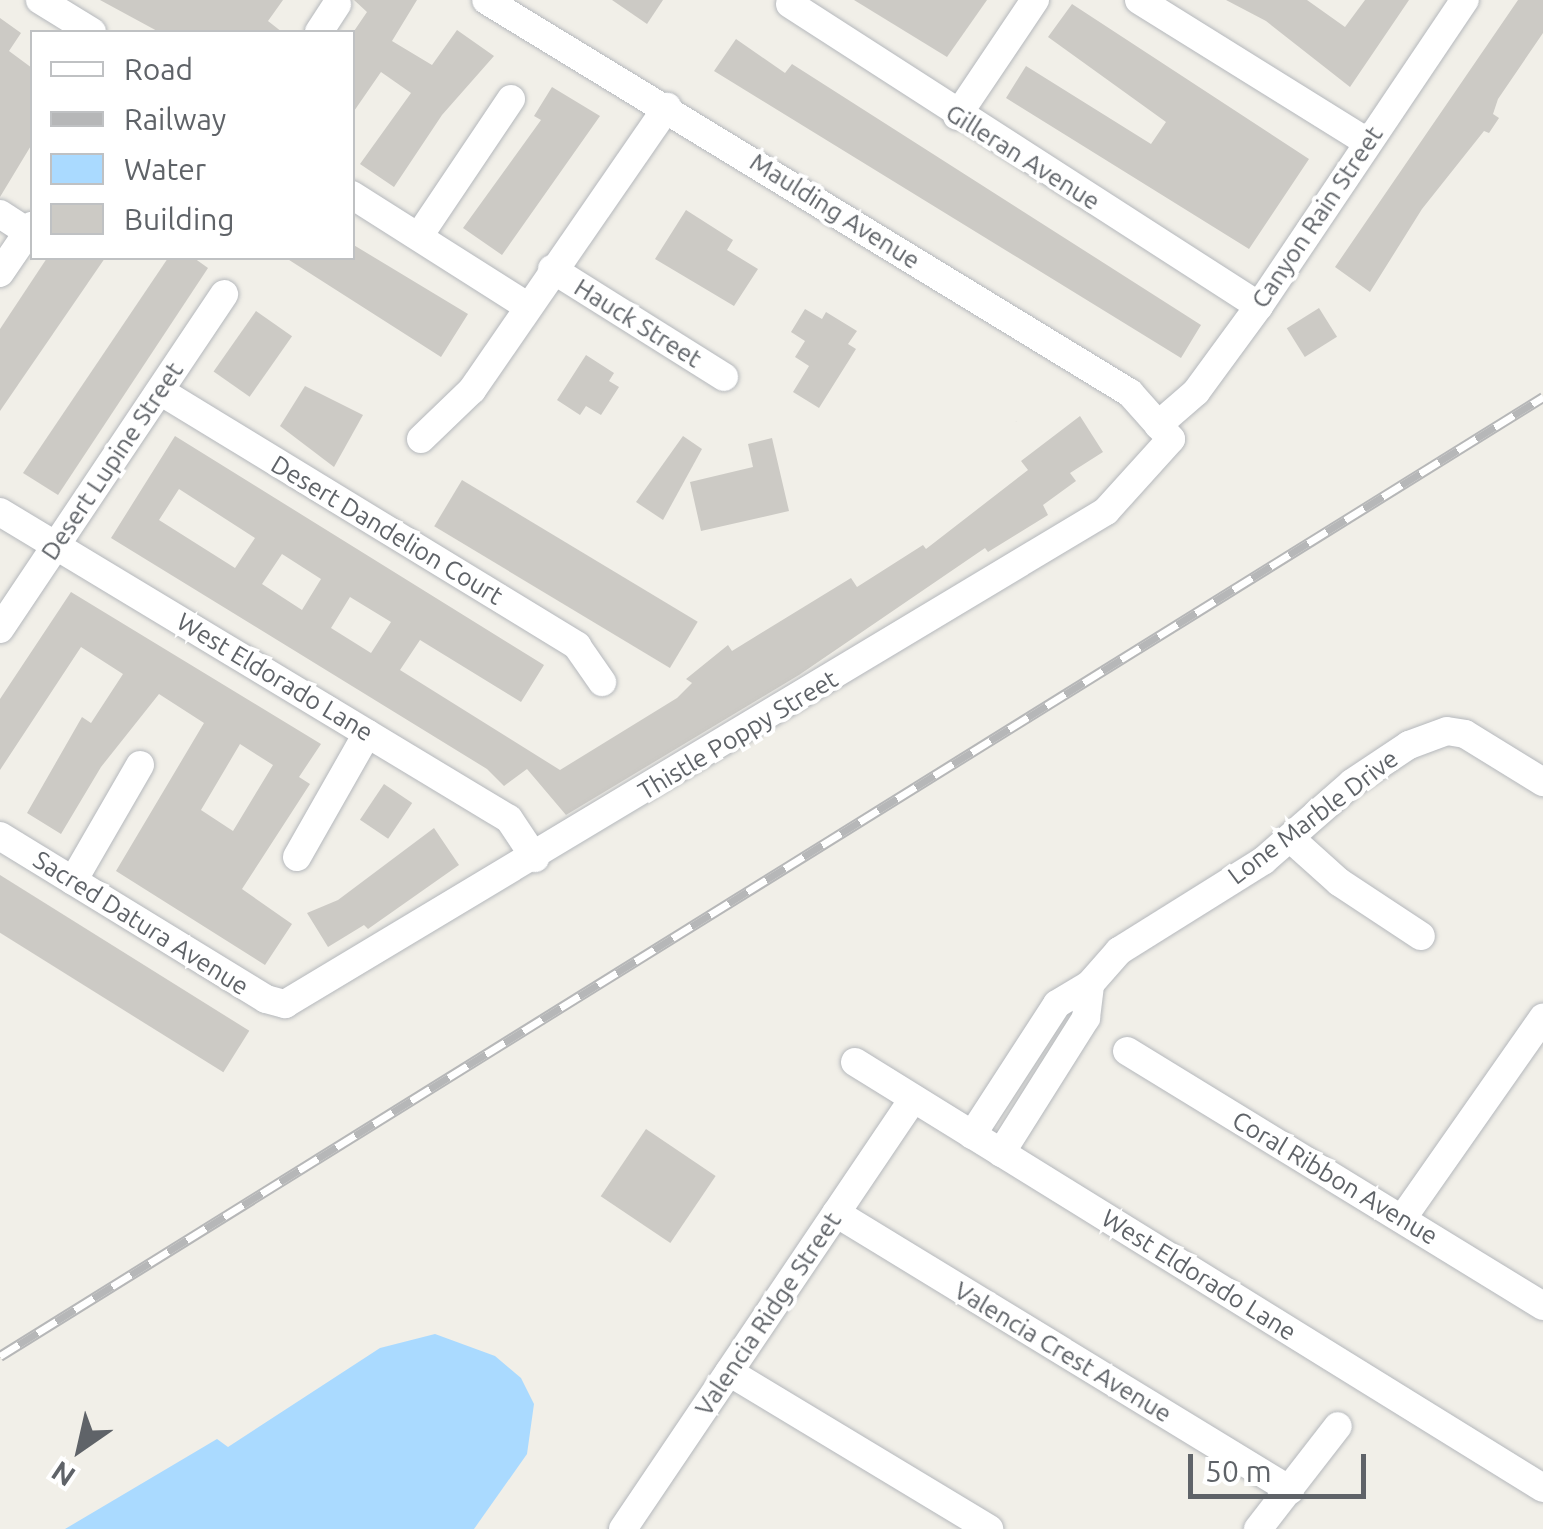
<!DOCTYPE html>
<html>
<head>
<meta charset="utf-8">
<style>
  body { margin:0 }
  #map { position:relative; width:1543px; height:1529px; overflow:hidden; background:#f1efe8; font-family:Ubuntu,sans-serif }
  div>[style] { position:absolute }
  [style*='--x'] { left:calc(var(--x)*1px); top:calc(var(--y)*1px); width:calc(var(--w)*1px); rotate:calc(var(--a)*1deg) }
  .water>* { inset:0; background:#aadaff }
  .building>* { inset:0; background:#cccac5; transform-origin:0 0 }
  .roads { filter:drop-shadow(0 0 2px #b5b8bc) drop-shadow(0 0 2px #b5b8bc) }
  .street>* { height:28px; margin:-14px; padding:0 14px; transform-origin:14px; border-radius:14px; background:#fff }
  .rail>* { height:11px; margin-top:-5.5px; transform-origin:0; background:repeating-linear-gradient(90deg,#fff 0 22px,#b6b7b8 0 44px); box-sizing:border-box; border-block:2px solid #b6b7b8 }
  span { translate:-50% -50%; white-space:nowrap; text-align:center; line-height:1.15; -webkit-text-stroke:8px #fff; paint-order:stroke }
  .street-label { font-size:25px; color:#5f6368 }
  .legend { position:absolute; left:30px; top:30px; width:325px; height:230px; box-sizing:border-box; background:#fff; border:2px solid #bfc1c3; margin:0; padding:12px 18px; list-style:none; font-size:30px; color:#5f6368 }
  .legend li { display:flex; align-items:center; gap:20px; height:50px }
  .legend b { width:50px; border:2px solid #bfc1c3 }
  .north { position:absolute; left:30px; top:1399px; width:100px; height:100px; -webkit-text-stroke:8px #fff; paint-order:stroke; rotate:214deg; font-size:28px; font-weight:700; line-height:40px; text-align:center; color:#5f6368 }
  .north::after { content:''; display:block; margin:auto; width:35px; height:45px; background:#5f6368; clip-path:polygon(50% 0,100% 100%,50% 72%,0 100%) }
  .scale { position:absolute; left:1188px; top:1454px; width:178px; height:45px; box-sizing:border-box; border:5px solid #5f6368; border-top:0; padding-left:12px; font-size:30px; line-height:35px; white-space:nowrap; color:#5f6368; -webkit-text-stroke:8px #fff; paint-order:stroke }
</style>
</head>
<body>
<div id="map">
  <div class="water">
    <i style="clip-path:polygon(435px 1334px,495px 1356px,521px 1378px,534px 1404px,527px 1454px,474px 1529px,65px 1529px,217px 1439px,228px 1447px,380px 1348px)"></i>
  </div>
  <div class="building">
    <i style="clip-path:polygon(100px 0,283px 0,268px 21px,282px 32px,159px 32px)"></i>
    <i style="clip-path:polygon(354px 0,417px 0,392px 41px,432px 65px,457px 30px,494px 56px,442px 115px,394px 187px,360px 164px,411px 93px,381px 72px,352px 114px,352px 34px,367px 12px)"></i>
    <i style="clip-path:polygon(612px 0,663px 0,647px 24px)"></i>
    <i style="clip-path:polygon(854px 0,987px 0,947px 57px)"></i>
    <i style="clip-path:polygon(1226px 0,1307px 0,1345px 27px,1365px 0,1409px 0,1350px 87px,1266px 21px)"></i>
    <i style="clip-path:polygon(1518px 0,1543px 0,1543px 33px,1498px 99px,1493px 114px,1499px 118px,1489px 133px,1484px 131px,1422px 209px,1370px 292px,1335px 267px)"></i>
    <i style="clip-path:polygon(1072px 4px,1309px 159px,1249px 249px,1006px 98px,1026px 66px,1151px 144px,1166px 122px,1048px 37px)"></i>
    <i style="clip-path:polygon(0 18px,21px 33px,9px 51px,32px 68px,32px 144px,0 197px)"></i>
    <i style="clip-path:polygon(736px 39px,785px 73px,792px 64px,1201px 325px,1181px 358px,714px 71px)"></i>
    <i style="clip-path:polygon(552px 87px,600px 116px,502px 255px,463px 228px,541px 120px,534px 116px)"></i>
    <i style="clip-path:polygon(686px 210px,733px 240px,727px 250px,758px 269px,734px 306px,655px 259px)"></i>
    <i style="clip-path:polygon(352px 244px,468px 314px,441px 357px,286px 258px,352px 258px)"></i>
    <i style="clip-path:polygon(47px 258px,105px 258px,0 411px,0 329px)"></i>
    <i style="clip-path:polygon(168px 258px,194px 258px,208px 268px,58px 495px,23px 473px)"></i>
    <i style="left:1319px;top:308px;width:34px;height:38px;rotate:58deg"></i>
    <i style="clip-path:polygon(805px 309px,822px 319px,826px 312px,857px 331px,848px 344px,856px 349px,819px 408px,793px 392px,809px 366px,795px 357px,805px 341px,791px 332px)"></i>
    <i style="left:256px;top:311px;width:44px;height:74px;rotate:35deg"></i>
    <i style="clip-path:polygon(586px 355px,614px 373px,609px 381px,619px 387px,601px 415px,586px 406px,580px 415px,557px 400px)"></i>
    <i style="clip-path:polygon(305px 386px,363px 415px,334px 467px,280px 426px)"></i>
    <i style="clip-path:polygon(evenodd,1080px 416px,1103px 452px,1070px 473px,1076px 481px,1043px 505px,1048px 515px,988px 552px,985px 548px,799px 675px,566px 815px,527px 769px,504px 786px,487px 769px,111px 538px,175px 436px,544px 665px,521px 702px,420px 640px,400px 670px,560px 770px,677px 698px,692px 683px,686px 679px,728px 645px,732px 651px,851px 578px,857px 587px,923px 545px,926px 549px,1028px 470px,1021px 461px,1080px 416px,179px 489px,255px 538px,235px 568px,159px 520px,179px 489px,1080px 416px,282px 554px,321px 579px,302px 610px,262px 584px,282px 554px,1080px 416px,350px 597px,391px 622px,371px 653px,331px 628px,350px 597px)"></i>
    <i style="clip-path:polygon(683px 436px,702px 449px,663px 520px,636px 502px)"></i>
    <i style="clip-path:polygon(772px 438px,789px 511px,701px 531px,690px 482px,753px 467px,748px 444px)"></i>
    <i style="left:462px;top:480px;width:275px;height:54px;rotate:31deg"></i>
    <i style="clip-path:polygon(evenodd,71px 592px,321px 744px,299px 777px,310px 784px,242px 889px,292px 924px,265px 965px,116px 871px,204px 723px,159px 694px,101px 767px,61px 834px,27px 813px,82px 717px,91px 723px,123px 674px,81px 647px,0 770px,0 699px,71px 592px,240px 744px,273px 765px,233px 831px,201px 810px,240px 744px)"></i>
    <i style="left:384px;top:784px;width:34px;height:43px;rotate:34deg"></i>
    <i style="clip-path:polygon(434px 828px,459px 865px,368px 929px,364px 925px,328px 947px,307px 913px,338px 900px)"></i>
    <i style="left:0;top:875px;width:294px;height:49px;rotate:32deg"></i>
    <i style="left:646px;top:1129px;width:84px;height:81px;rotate:34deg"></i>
  </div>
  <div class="roads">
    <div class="street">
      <i style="--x:40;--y:0;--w:61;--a:31.6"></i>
      <i style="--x:1139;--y:0;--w:269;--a:31.9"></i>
      <i style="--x:790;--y:4;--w:558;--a:32.78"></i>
      <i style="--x:319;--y:32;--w:33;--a:-57"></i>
      <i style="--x:957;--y:116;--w:140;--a:-56.1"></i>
      <i style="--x:352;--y:195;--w:207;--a:32.4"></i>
      <i style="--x:0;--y:214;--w:33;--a:33"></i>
      <i style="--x:419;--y:236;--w:165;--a:-56.1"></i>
      <i style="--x:552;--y:269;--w:203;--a:32.1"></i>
      <i style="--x:0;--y:273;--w:57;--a:-55.8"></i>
      <i style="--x:160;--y:391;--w:489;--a:31.4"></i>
      <i style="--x:577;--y:646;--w:44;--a:55.2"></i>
      <i style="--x:1158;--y:425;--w:50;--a:-41"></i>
      <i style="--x:1196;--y:392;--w:107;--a:-53.8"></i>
      <i style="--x:1259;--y:306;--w:369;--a:-56.1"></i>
      <i style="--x:421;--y:439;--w:71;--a:-43.9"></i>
      <i style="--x:472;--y:390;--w:344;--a:-55.4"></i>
      <i style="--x:0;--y:512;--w:594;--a:31.1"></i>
      <i style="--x:509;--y:819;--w:47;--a:56.3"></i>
      <i style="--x:0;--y:629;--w:403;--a:-56.2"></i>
      <i style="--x:0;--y:836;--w:312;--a:31.5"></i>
      <i style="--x:266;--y:999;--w:20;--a:15"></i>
      <i style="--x:285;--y:1004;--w:958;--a:-30.98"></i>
      <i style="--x:1106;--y:511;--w:97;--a:-47.9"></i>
      <i style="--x:1171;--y:439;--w:62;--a:-131.7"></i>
      <i style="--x:1130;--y:393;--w:754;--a:-148.61"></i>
      <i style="--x:1290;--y:838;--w:66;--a:41.9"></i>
      <i style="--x:1339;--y:882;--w:98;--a:33.4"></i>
      <i style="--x:297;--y:857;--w:142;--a:-60.4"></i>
      <i style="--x:73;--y:881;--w:134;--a:-60"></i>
      <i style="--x:1127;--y:1051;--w:488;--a:31.5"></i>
      <i style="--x:855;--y:1062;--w:809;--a:31.77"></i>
      <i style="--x:972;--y:1135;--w:156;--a:-57"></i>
      <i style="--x:1057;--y:1004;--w:39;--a:-31"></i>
      <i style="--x:1090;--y:984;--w:44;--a:-48.7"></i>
      <i style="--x:1119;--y:951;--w:170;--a:-32"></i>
      <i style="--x:1263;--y:861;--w:118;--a:-41.2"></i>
      <i style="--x:1352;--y:783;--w:69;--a:-33.7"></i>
      <i style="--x:1409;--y:745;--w:40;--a:-20.2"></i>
      <i style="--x:1447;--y:731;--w:18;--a:9"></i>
      <i style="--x:1465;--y:734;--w:92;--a:31.6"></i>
      <i style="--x:1001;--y:1153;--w:160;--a:-57.8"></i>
      <i style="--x:1086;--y:1018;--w:34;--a:-83"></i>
      <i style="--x:836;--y:1213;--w:532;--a:31.39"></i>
      <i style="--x:1402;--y:1219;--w:246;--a:-55"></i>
      <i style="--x:729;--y:1372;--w:304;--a:31.1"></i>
      <i style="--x:623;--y:1529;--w:519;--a:-56"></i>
      <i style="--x:1258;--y:1529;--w:130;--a:-52.2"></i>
    </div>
  </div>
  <div class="rail">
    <i style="--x:0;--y:1356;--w:1817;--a:-31.86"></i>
  </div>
  <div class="street-label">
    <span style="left:1023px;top:157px;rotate:32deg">Gilleran Avenue</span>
    <span style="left:835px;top:211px;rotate:32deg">Maulding Avenue</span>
    <span style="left:1317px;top:217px;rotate:-56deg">Canyon Rain Street</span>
    <span style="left:638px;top:323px;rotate:32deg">Hauck Street</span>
    <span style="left:112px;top:461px;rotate:-56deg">Desert Lupine Street</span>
    <span style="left:387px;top:530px;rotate:31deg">Desert Dandelion Court</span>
    <span style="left:275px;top:677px;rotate:31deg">West Eldorado Lane</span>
    <span style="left:738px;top:735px;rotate:-31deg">Thistle Poppy Street</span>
    <span style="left:1313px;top:817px;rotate:-37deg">Lone Marble Drive</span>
    <span style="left:141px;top:923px;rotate:32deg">Sacred Datura Avenue</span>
    <span style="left:1335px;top:1178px;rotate:31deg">Coral Ribbon Avenue</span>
    <span style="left:1199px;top:1275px;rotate:32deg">West Eldorado Lane</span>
    <span style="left:768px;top:1314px;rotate:-56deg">Valencia Ridge Street</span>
    <span style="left:1063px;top:1352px;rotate:31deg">Valencia Crest Avenue</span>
  </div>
  <ul class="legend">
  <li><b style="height:12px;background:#fff"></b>Road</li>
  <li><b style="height:12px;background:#b6b7b8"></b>Railway</li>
  <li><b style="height:28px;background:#aadaff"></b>Water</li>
  <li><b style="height:28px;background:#cccac5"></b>Building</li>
  </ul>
  <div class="north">N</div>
  <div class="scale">50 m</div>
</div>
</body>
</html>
